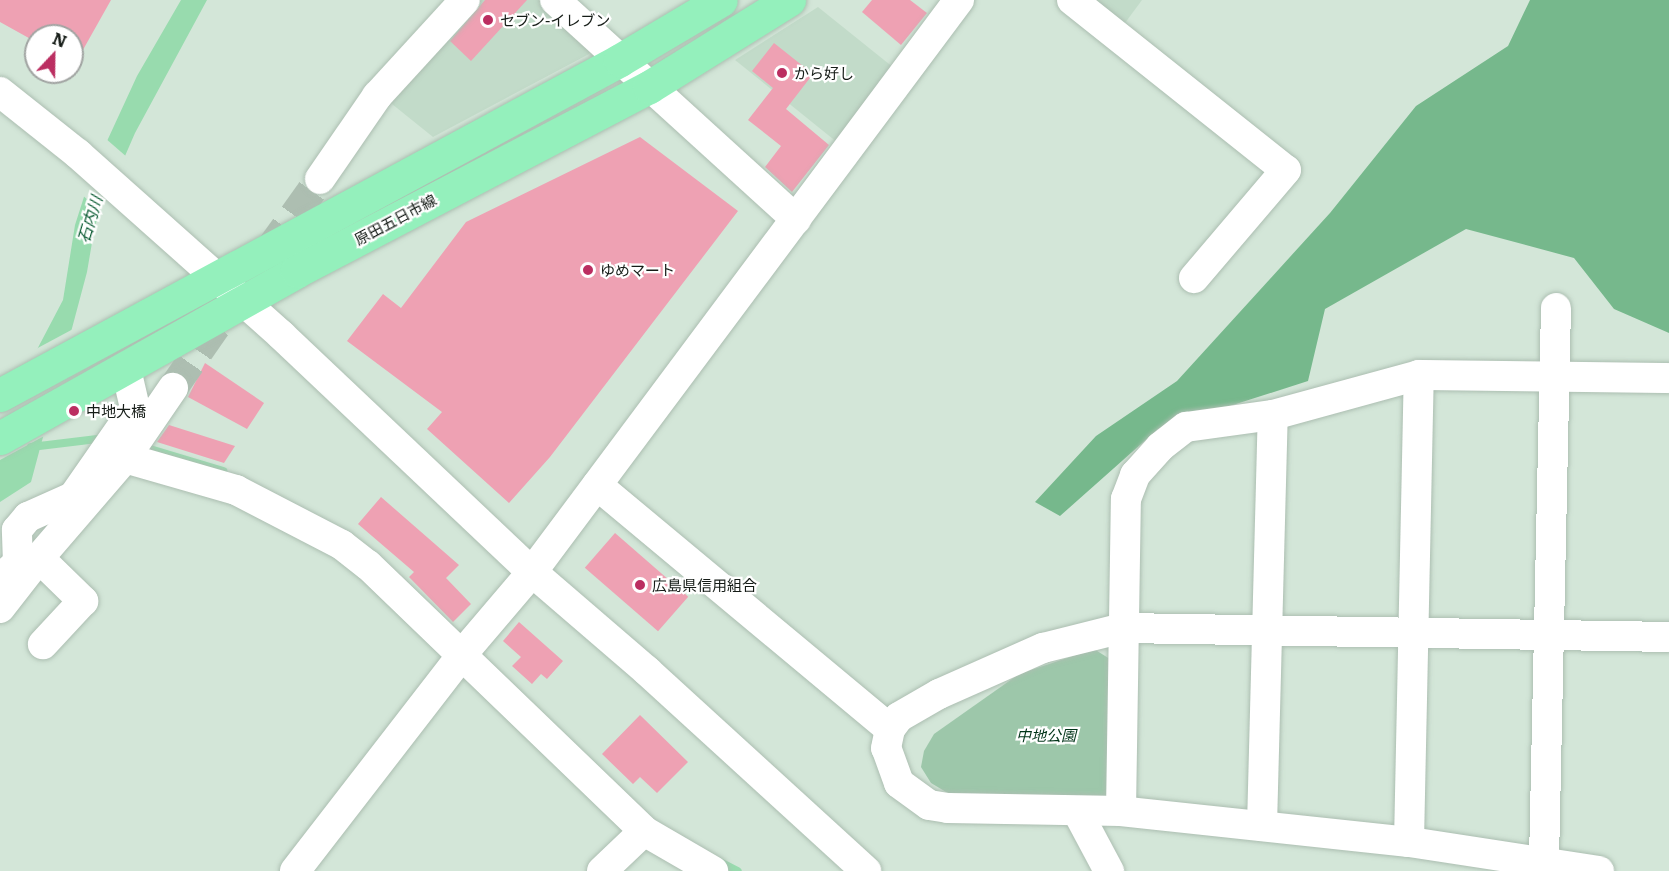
<!DOCTYPE html>
<html>
<head>
<meta charset="utf-8">
<style>
  body { margin:0 }
  #map { position:relative; width:1669px; height:871px; overflow:hidden; background:#d3e6d8; font-family:Literata,"Noto Sans JP",serif }
  div>[style] { position:absolute }
  [style*='--x'] { left:calc(var(--x)*1px); top:calc(var(--y)*1px); width:calc(var(--w)*1px); rotate:calc(var(--a)*1deg) }
  .built>* { inset:0; background:#c2dbc9 }
  .green>* { inset:0; background:#9dc7aa }
  .forest>* { inset:0; background:#76b88c }
  .water>* { inset:0; background:#98dbae }
  .pier>* { inset:0; background:#d3e6d8 }
  .stream>* { height:8px; margin:-4px; padding:0 4px; transform-origin:4px; border-radius:4px; background:#98dbae }
  .building>* { inset:0; background:#eea1b3; transform-origin:0 0 }
  .minor-tunnel>* { height:30px; margin-top:-15px; transform-origin:0; background:repeating-linear-gradient(90deg,#adbeb1 0 30px,transparent 0 45px) }
  .roads { filter:drop-shadow(0 0 2px #acbeb1) drop-shadow(0 0 2px #acbeb1) }
  .minor>* { height:30px; margin:-15px; padding:0 15px; transform-origin:15px; border-radius:15px; background:#fff }
  .major>* { height:33px; margin:-16.5px; padding:0 16.5px; transform-origin:16.5px; border-radius:16.5px; background:#94f0bc }
  .dots>* { width:16px; height:16px; translate:-50% -50%; box-sizing:border-box; border:3px solid #fff; border-radius:50% }
  span { translate:-50% -50%; white-space:nowrap; text-align:center; line-height:1.15; -webkit-text-stroke:4.5px #fff; paint-order:stroke }
  .poi-label { font-size:15px; color:#151c17 }
  .left { translate:0 -50%; text-align:left }
  .street-label { font-size:15px; color:#151c17 }
  .park-label { font-size:15px; color:#003418; font-style:italic }
  .water-label { font-size:16px; color:#095a31; font-style:italic }
  .north { position:absolute; left:24px; top:24px; width:60px; height:60px; box-sizing:border-box; background:#fff; border:2px solid #a1a4a2; border-radius:50%; rotate:22deg; font-size:16px; font-weight:700; line-height:24px; text-align:center; color:#151c17 }
  .north::after { content:''; display:block; margin:auto; width:21px; height:27px; background:#bb2e61; clip-path:polygon(50% 0,100% 100%,50% 72%,0 100%) }
</style>
</head>
<body>
<div id="map">
  <div class="built">
    <i style="clip-path:polygon(480px 0,543px 0,591px 45px,589px 54px,433px 137px,387px 100px)"></i>
    <i style="clip-path:polygon(1083px 0,1142px 0,1125px 23px)"></i>
    <i style="clip-path:polygon(818px 7px,894px 68px,838px 143px,735px 60px)"></i>
  </div>
  <div class="green">
    <i style="clip-path:polygon(1094px 649px,1113px 661px,1111px 785px,1106px 797px,951px 795px,931px 783px,921px 767px,924px 751px,934px 734px,1019px 674px)"></i>
  </div>
  <div class="forest">
    <i style="clip-path:polygon(1530px 0,1669px 0,1669px 333px,1614px 309px,1574px 258px,1466px 229px,1325px 309px,1308px 381px,1158px 429px,1060px 516px,1035px 502px,1096px 436px,1177px 381px,1330px 213px,1416px 106px,1508px 46px)"></i>
  </div>
  <div class="water">
    <i style="clip-path:polygon(181px 0,207px 0,135px 133px,95px 225px,87px 272px,31px 482px,0 502px,0 420px,63px 300px,75px 225px,90px 178px,137px 76px)"></i>
  </div>
  <div class="pier">
    <i style="clip-path:polygon(105px 138px,128px 158px,103px 213px,81px 194px)"></i>
    <i style="clip-path:polygon(75px 328px,46px 435px,0 460px,0 414px,34px 350px)"></i>
  </div>
  <div class="stream">
    <i style="--x:140;--y:446;--w:87;--a:16.8"></i>
    <i style="--x:31;--y:447;--w:75;--a:-6.9"></i>
    <i style="--x:718;--y:861;--w:22;--a:27"></i>
  </div>
  <div class="building">
    <i style="clip-path:polygon(0 0,111px 0,75px 64px,72px 36px,36px 36px,36px 42px,0 22px)"></i>
    <i style="clip-path:polygon(485px 0,527px 0,471px 61px,450px 41px)"></i>
    <i style="clip-path:polygon(872px 0,910px 0,927px 13px,901px 45px,862px 12px)"></i>
    <i style="clip-path:polygon(774px 43px,813px 74px,786px 109px,829px 145px,792px 192px,765px 167px,781px 146px,748px 120px,773px 88px,752px 71px)"></i>
    <i style="clip-path:polygon(640px 137px,738px 211px,550px 457px,509px 503px,427px 429px,442px 412px,347px 341px,383px 294px,401px 308px,466px 222px)"></i>
    <i style="clip-path:polygon(205px 363px,264px 403px,247px 429px,188px 397px)"></i>
    <i style="clip-path:polygon(169px 425px,235px 446px,224px 463px,157px 442px)"></i>
    <i style="clip-path:polygon(381px 497px,459px 565px,446px 578px,471px 604px,453px 622px,409px 577px,414px 572px,358px 524px)"></i>
    <i style="left:615px;top:533px;width:97px;height:46px;rotate:41deg"></i>
    <i style="clip-path:polygon(519px 622px,563px 661px,547px 679px,541px 674px,532px 684px,512px 666px,521px 657px,503px 641px)"></i>
    <i style="clip-path:polygon(640px 715px,688px 762px,657px 793px,640px 777px,633px 784px,602px 754px)"></i>
  </div>
  <div class="minor-tunnel">
    <i style="--x:268;--y:252;--w:90;--a:-54.5"></i>
    <i style="--x:173;--y:388;--w:96;--a:-55.2"></i>
  </div>
  <div class="roads">
    <div class="minor">
      <i style="--x:555;--y:0;--w:326;--a:42.3"></i>
      <i style="--x:1072;--y:0;--w:273;--a:38.5"></i>
      <i style="--x:1286;--y:170;--w:142;--a:130.4"></i>
      <i style="--x:0;--y:92;--w:100;--a:38.5"></i>
      <i style="--x:78;--y:154;--w:272;--a:41.7"></i>
      <i style="--x:281;--y:335;--w:345;--a:43.4"></i>
      <i style="--x:532;--y:572;--w:152;--a:40.7"></i>
      <i style="--x:647;--y:671;--w:297;--a:42.4"></i>
      <i style="--x:320;--y:179;--w:101;--a:-55.5"></i>
      <i style="--x:377;--y:96;--w:130;--a:-47.5"></i>
      <i style="--x:125;--y:458;--w:116;--a:16.1"></i>
      <i style="--x:236;--y:490;--w:119;--a:27.4"></i>
      <i style="--x:342;--y:545;--w:33;--a:38"></i>
      <i style="--x:368;--y:565;--w:383;--a:43.9"></i>
      <i style="--x:644;--y:831;--w:80;--a:30.1"></i>
      <i style="--x:597;--y:485;--w:381;--a:39.8"></i>
      <i style="--x:18;--y:563;--w:33;--a:-92"></i>
      <i style="--x:17;--y:530;--w:17;--a:-50"></i>
      <i style="--x:28;--y:517;--w:49;--a:-24"></i>
      <i style="--x:73;--y:497;--w:108;--a:-55.1"></i>
      <i style="--x:135;--y:408;--w:40;--a:-103"></i>
      <i style="--x:0;--y:579;--w:24;--a:-42"></i>
      <i style="--x:18;--y:563;--w:22;--a:-13"></i>
      <i style="--x:39;--y:558;--w:132;--a:-49.3"></i>
      <i style="--x:125;--y:458;--w:85;--a:-55.6"></i>
      <i style="--x:0;--y:608;--w:63;--a:-52"></i>
      <i style="--x:39;--y:558;--w:62;--a:44.3"></i>
      <i style="--x:83;--y:601;--w:59;--a:132.9"></i>
      <i style="--x:1121;--y:811;--w:312;--a:-89.1"></i>
      <i style="--x:1126;--y:499;--w:26;--a:-69"></i>
      <i style="--x:1135;--y:475;--w:38;--a:-48"></i>
      <i style="--x:1160;--y:447;--w:33;--a:-38"></i>
      <i style="--x:1186;--y:427;--w:88;--a:-7.9"></i>
      <i style="--x:1273;--y:415;--w:151;--a:-15.3"></i>
      <i style="--x:1419;--y:375;--w:250;--a:0.7"></i>
      <i style="--x:1078;--y:813;--w:66;--a:61.9"></i>
      <i style="--x:1262;--y:826;--w:411;--a:-88.5"></i>
      <i style="--x:1409;--y:842;--w:467;--a:-88.8"></i>
      <i style="--x:1544;--y:861;--w:553;--a:-88.76"></i>
      <i style="--x:295;--y:871;--w:277;--a:-52.3"></i>
      <i style="--x:464;--y:652;--w:105;--a:-49.6"></i>
      <i style="--x:532;--y:572;--w:714;--a:-53.26"></i>
      <i style="--x:602;--y:871;--w:58;--a:-43.6"></i>
      <i style="--x:1599;--y:871;--w:192;--a:-171.3"></i>
      <i style="--x:1409;--y:842;--w:290;--a:-173.9"></i>
      <i style="--x:1121;--y:811;--w:173;--a:-179"></i>
      <i style="--x:948;--y:808;--w:19;--a:-171"></i>
      <i style="--x:929;--y:805;--w:37;--a:-144"></i>
      <i style="--x:899;--y:783;--w:37;--a:-110"></i>
      <i style="--x:886;--y:748;--w:19;--a:-78"></i>
      <i style="--x:890;--y:729;--w:15;--a:-53"></i>
      <i style="--x:899;--y:717;--w:46;--a:-29.9"></i>
      <i style="--x:939;--y:694;--w:114;--a:-23.9"></i>
      <i style="--x:1043;--y:648;--w:82;--a:-14"></i>
      <i style="--x:1123;--y:628;--w:546;--a:0.94"></i>
    </div>
    <div class="major">
      <i style="--x:0;--y:395;--w:705;--a:-28.38"></i>
      <i style="--x:620;--y:60;--w:117;--a:-30.7"></i>
      <i style="--x:0;--y:438;--w:341;--a:-29.3"></i>
      <i style="--x:297;--y:271;--w:397;--a:-27.6"></i>
      <i style="--x:649;--y:87;--w:165;--a:-31.9"></i>
    </div>
  </div>
  <div class="dots">
    <i style="left:488px;top:20px;background:#bb2e61"></i>
    <i style="left:782px;top:73px;background:#bb2e61"></i>
    <i style="left:588px;top:270px;background:#bb2e61"></i>
    <i style="left:74px;top:411px;background:#bb2e61"></i>
    <i style="left:640px;top:585px;background:#bb2e61"></i>
  </div>
  <div class="poi-label">
    <span class="left" style="left:500px;top:20px">セブン-イレブン</span>
    <span class="left" style="left:794px;top:73px">から好し</span>
    <span class="left" style="left:600px;top:270px">ゆめマート</span>
    <span class="left" style="left:86px;top:411px">中地大橋</span>
    <span class="left" style="left:652px;top:585px">広島県信用組合</span>
  </div>
  <div class="street-label">
    <span style="left:395px;top:219px;rotate:-28deg">原田五日市線</span>
  </div>
  <div class="park-label">
    <span style="left:1046px;top:735px">中地公園</span>
  </div>
  <div class="water-label">
    <span style="left:89px;top:219px;rotate:-73deg">石内川</span>
  </div>
  <div class="north">N</div>
</div>
</body>
</html>
